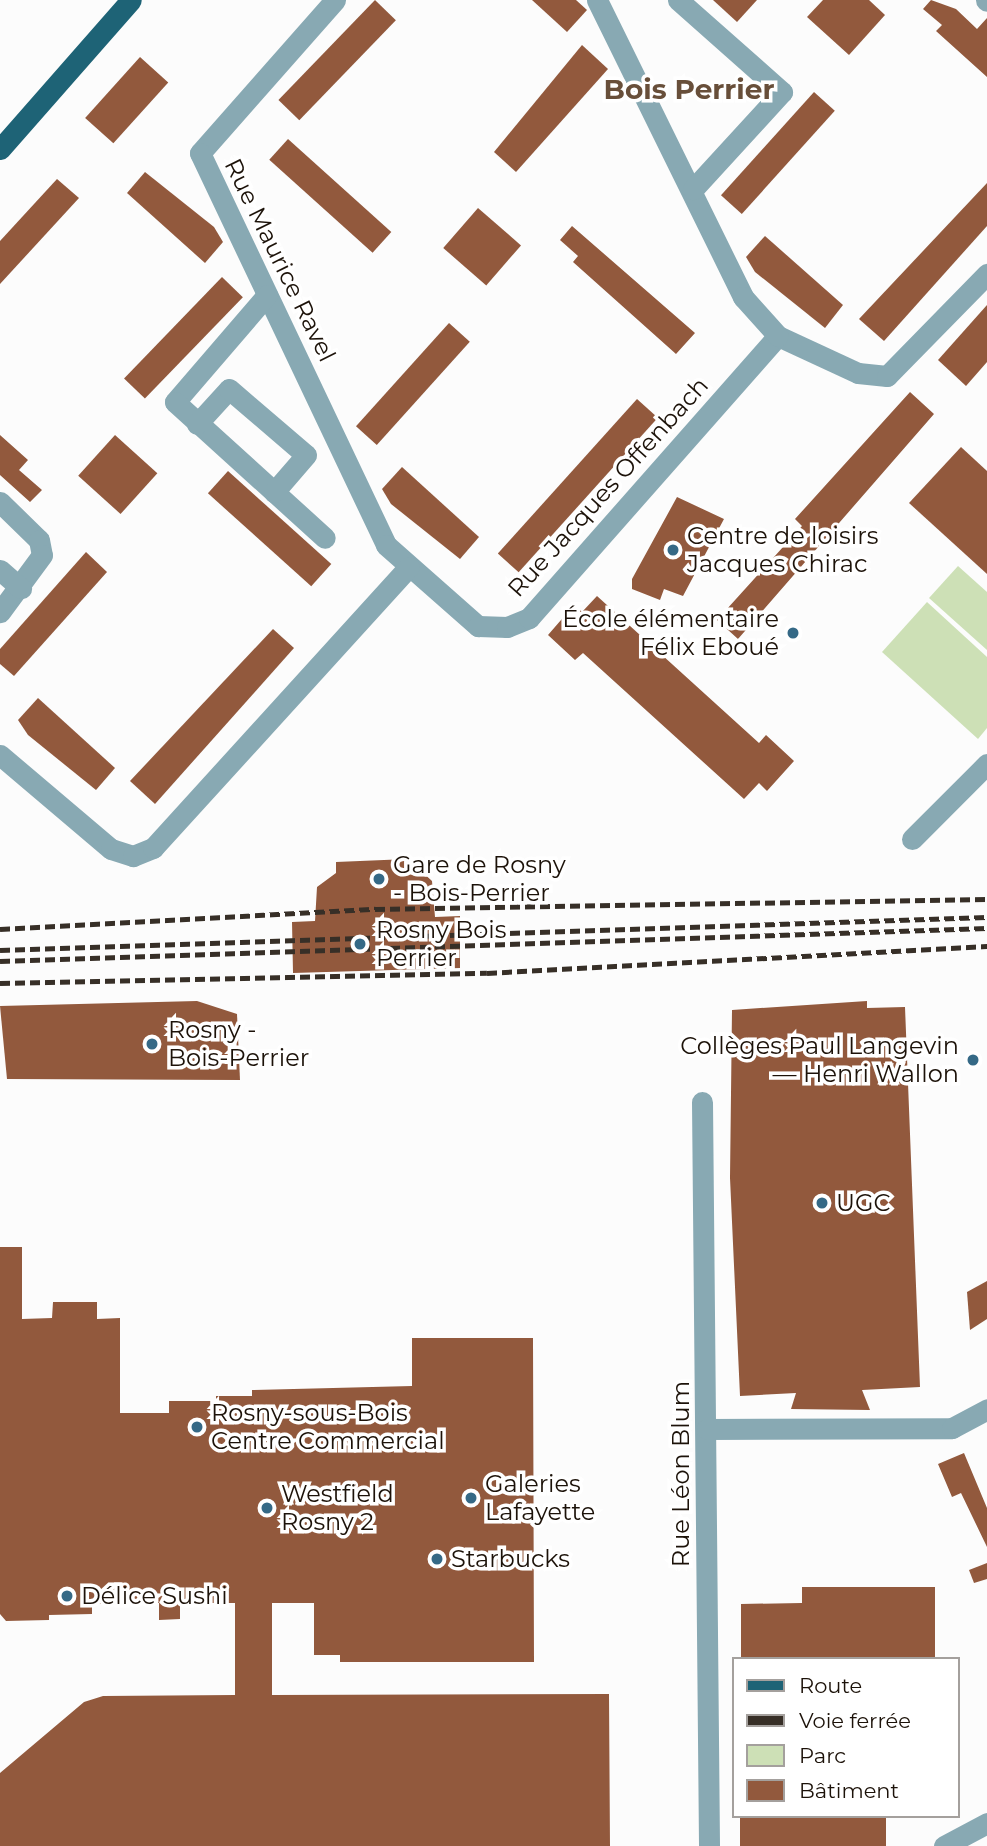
<!DOCTYPE html>
<html>
<head>
<meta charset="utf-8">
<style>
  body { margin:0 }
  #map { position:relative; width:987px; height:1846px; overflow:hidden; background:#fcfcfc; font-family:Montserrat,sans-serif }
  div>[style] { position:absolute }
  [style*='--x'] { left:calc(var(--x)*1px); top:calc(var(--y)*1px); width:calc(var(--w)*1px); rotate:calc(var(--a)*1deg) }
  .green>* { inset:0; background:#cde0b6 }
  .building>* { inset:0; background:#92593d; transform-origin:0 0 }
  .minor>* { height:21px; margin:-10.5px; padding:0 10.5px; transform-origin:10.5px; border-radius:10.5px; background:#88a9b3 }
  .major>* { height:21px; margin:-10.5px; padding:0 10.5px; transform-origin:10.5px; border-radius:10.5px; background:#1e6376 }
  .rail>* { height:5px; margin-top:-2.5px; transform-origin:0; background:repeating-linear-gradient(90deg,#372f27 0 10px,transparent 0 15px) }
  .dots>* { width:19px; height:19px; translate:-50% -50%; box-sizing:border-box; border:4px solid #fff; border-radius:50% }
  span { translate:-50% -50%; white-space:nowrap; text-align:center; line-height:1.15; -webkit-text-stroke:7px #fff; paint-order:stroke }
  .street-label { font-size:24px; color:#1c1209 }
  .poi-label { font-size:24px; color:#1c1209 }
  .left { translate:0 -50%; text-align:left }
  .right { translate:-100% -50%; text-align:right }
  .quarter-label { font-size:28px; color:#684f3a; font-weight:700 }
  .legend { position:absolute; left:732px; top:1657px; width:228px; height:161px; box-sizing:border-box; background:#fff; border:2px solid #a4a09d; margin:0; padding:9px 12px; list-style:none; font-size:21px; color:#1c1209 }
  .legend li { display:flex; align-items:center; gap:14px; height:35px }
  .legend b { width:35px; border:2px solid #a4a09d }
</style>
</head>
<body>
<div id="map">
  <div class="green">
    <i style="clip-path:polygon(958px 566px,987px 592px,987px 650px,929px 598px)"></i>
    <i style="clip-path:polygon(927px 602px,987px 657px,987px 728px,978px 739px,882px 652px)"></i>
  </div>
  <div class="building">
    <i style="left:375px;top:0;width:29px;height:139px;rotate:44deg"></i>
    <i style="clip-path:polygon(532px 0,576px 0,587px 10px,567px 32px)"></i>
    <i style="clip-path:polygon(713px 0,757px 0,737px 22px)"></i>
    <i style="clip-path:polygon(823px 0,869px 0,885px 15px,849px 55px,807px 17px)"></i>
    <i style="clip-path:polygon(931px 0,956px 9px,977px 29px,987px 18px,987px 77px,936px 31px,942px 25px,923px 9px)"></i>
    <i style="clip-path:polygon(582px 45px,608px 69px,516px 172px,494px 152px)"></i>
    <i style="left:140px;top:57px;width:38px;height:82px;rotate:42deg"></i>
    <i style="left:814px;top:92px;width:28px;height:139px;rotate:42deg"></i>
    <i style="left:288px;top:139px;width:139px;height:28px;rotate:42deg"></i>
    <i style="clip-path:polygon(145px 172px,214px 227px,223px 242px,205px 263px,127px 193px)"></i>
    <i style="clip-path:polygon(57px 179px,79px 198px,0 284px,0 241px)"></i>
    <i style="clip-path:polygon(987px 183px,987px 226px,884px 341px,859px 319px)"></i>
    <i style="left:478px;top:208px;width:57px;height:53px;rotate:41deg"></i>
    <i style="clip-path:polygon(572px 226px,695px 333px,676px 354px,573px 262px,578px 256px,560px 240px)"></i>
    <i style="clip-path:polygon(765px 236px,843px 305px,825px 328px,755px 272px,746px 257px)"></i>
    <i style="left:222px;top:277px;width:29px;height:141px;rotate:44deg"></i>
    <i style="clip-path:polygon(987px 305px,987px 362px,966px 386px,938px 360px)"></i>
    <i style="left:449px;top:323px;width:28px;height:139px;rotate:42deg"></i>
    <i style="clip-path:polygon(910px 392px,934px 414px,738px 639px,717px 620px,802px 526px,795px 519px)"></i>
    <i style="left:637px;top:399px;width:28px;height:208px;rotate:42deg"></i>
    <i style="clip-path:polygon(0 435px,28px 460px,19px 470px,42px 490px,30px 502px,0 475px)"></i>
    <i style="left:115px;top:435px;width:57px;height:55px;rotate:42deg"></i>
    <i style="clip-path:polygon(961px 447px,987px 471px,987px 574px,909px 503px)"></i>
    <i style="clip-path:polygon(402px 467px,479px 537px,460px 559px,391px 504px,382px 489px)"></i>
    <i style="left:228px;top:471px;width:139px;height:30px;rotate:42deg"></i>
    <i style="clip-path:polygon(677px 497px,724px 519px,683px 596px,664px 589px,660px 600px,632px 589px,632px 579px)"></i>
    <i style="clip-path:polygon(86px 552px,107px 572px,14px 676px,0 664px,0 649px)"></i>
    <i style="clip-path:polygon(597px 596px,759px 743px,766px 735px,794px 761px,767px 791px,759px 783px,744px 799px,583px 653px,575px 660px,548px 635px,574px 605px,582px 612px)"></i>
    <i style="clip-path:polygon(273px 629px,294px 648px,155px 804px,130px 781px)"></i>
    <i style="clip-path:polygon(38px 698px,115px 768px,96px 790px,28px 735px,18px 720px)"></i>
    <i style="clip-path:polygon(408px 859px,409px 869px,419px 869px,432px 881px,435px 917px,460px 916px,460px 968px,293px 973px,292px 922px,315px 921px,317px 887px,336px 873px,336px 862px)"></i>
    <i style="clip-path:polygon(197px 1001px,237px 1014px,240px 1080px,7px 1079px,0 1006px)"></i>
    <i style="clip-path:polygon(867px 1001px,867px 1008px,905px 1007px,920px 1387px,862px 1390px,870px 1410px,791px 1409px,796px 1393px,740px 1396px,730px 1178px,732px 1010px)"></i>
    <i style="clip-path:polygon(0 1247px,22px 1247px,22px 1319px,52px 1318px,53px 1302px,97px 1302px,97px 1319px,120px 1318px,120px 1413px,169px 1413px,169px 1401px,216px 1401px,216px 1396px,252px 1396px,252px 1390px,412px 1386px,412px 1338px,533px 1338px,534px 1662px,340px 1662px,340px 1655px,314px 1655px,314px 1603px,272px 1603px,272px 1695px,609px 1694px,610px 1846px,0 1846px,0 1773px,84px 1702px,103px 1696px,235px 1695px,235px 1603px,180px 1603px,180px 1619px,159px 1620px,159px 1603px,92px 1604px,92px 1614px,49px 1615px,49px 1620px,6px 1621px,0 1614px)"></i>
    <i style="clip-path:polygon(987px 1281px,987px 1319px,970px 1330px,967px 1292px)"></i>
    <i style="clip-path:polygon(964px 1453px,987px 1508px,987px 1547px,961px 1493px,952px 1497px,938px 1464px)"></i>
    <i style="clip-path:polygon(987px 1563px,987px 1579px,974px 1583px,969px 1570px)"></i>
    <i style="clip-path:polygon(802px 1587px,935px 1587px,935px 1659px,741px 1659px,741px 1604px,802px 1603px)"></i>
    <i style="left:740px;top:1816px;width:146px;height:30px"></i>
  </div>
  <div class="minor">
    <i style="--x:335;--y:0;--w:204;--a:131.4"></i>
    <i style="--x:200;--y:153;--w:434;--a:64.6"></i>
    <i style="--x:386;--y:545;--w:123;--a:41.4"></i>
    <i style="--x:478;--y:626;--w:29;--a:2"></i>
    <i style="--x:507;--y:627;--w:24;--a:-22"></i>
    <i style="--x:529;--y:618;--w:376;--a:-48.6"></i>
    <i style="--x:778;--y:336;--w:88;--a:24.8"></i>
    <i style="--x:858;--y:373;--w:29;--a:6"></i>
    <i style="--x:887;--y:376;--w:143;--a:-45.6"></i>
    <i style="--x:597;--y:0;--w:331;--a:63.8"></i>
    <i style="--x:743;--y:297;--w:52;--a:48.1"></i>
    <i style="--x:678;--y:0;--w:139;--a:41.5"></i>
    <i style="--x:782;--y:92;--w:132;--a:132.5"></i>
    <i style="--x:986;--y:0;--w:1;--a:45"></i>
    <i style="--x:267;--y:295;--w:141;--a:130.7"></i>
    <i style="--x:175;--y:402;--w:202;--a:42.2"></i>
    <i style="--x:197;--y:424;--w:47;--a:-47.6"></i>
    <i style="--x:229;--y:389;--w:101;--a:40.6"></i>
    <i style="--x:306;--y:455;--w:49;--a:130.9"></i>
    <i style="--x:0;--y:502;--w:54;--a:44.3"></i>
    <i style="--x:39;--y:540;--w:15;--a:79"></i>
    <i style="--x:42;--y:555;--w:71;--a:126.4"></i>
    <i style="--x:0;--y:570;--w:28;--a:41"></i>
    <i style="--x:0;--y:755;--w:145;--a:40.3"></i>
    <i style="--x:111;--y:849;--w:23;--a:18"></i>
    <i style="--x:133;--y:856;--w:22;--a:-22"></i>
    <i style="--x:153;--y:848;--w:380;--a:-47.7"></i>
    <i style="--x:912;--y:839;--w:106;--a:-45"></i>
    <i style="--x:702;--y:1102;--w:744;--a:89.46"></i>
    <i style="--x:707;--y:1429;--w:245;--a:-0.2"></i>
    <i style="--x:952;--y:1428;--w:40;--a:-28"></i>
    <i style="--x:944;--y:1846;--w:49;--a:-28.1"></i>
  </div>
  <div class="major">
    <i style="--x:0;--y:149;--w:198;--a:-48.7"></i>
  </div>
  <div class="rail">
    <i style="--x:0;--y:929;--w:376;--a:-3.1"></i>
    <i style="--x:375;--y:909;--w:612;--a:-0.94"></i>
    <i style="--x:0;--y:950;--w:988;--a:-1.91"></i>
    <i style="--x:0;--y:961;--w:988;--a:-1.91"></i>
    <i style="--x:0;--y:983;--w:487;--a:-1.2"></i>
    <i style="--x:487;--y:973;--w:501;--a:-3.09"></i>
  </div>
  <div class="dots">
    <i style="left:673px;top:550px;background:#356986"></i>
    <i style="left:793px;top:633px;background:#356986"></i>
    <i style="left:379px;top:879px;background:#356986"></i>
    <i style="left:360px;top:944px;background:#356986"></i>
    <i style="left:152px;top:1044px;background:#356986"></i>
    <i style="left:973px;top:1060px;background:#356986"></i>
    <i style="left:822px;top:1203px;background:#356986"></i>
    <i style="left:197px;top:1427px;background:#356986"></i>
    <i style="left:471px;top:1498px;background:#356986"></i>
    <i style="left:267px;top:1508px;background:#356986"></i>
    <i style="left:437px;top:1559px;background:#356986"></i>
    <i style="left:67px;top:1596px;background:#356986"></i>
  </div>
  <div class="street-label">
    <span style="left:280px;top:260px;rotate:64deg">Rue Maurice Ravel</span>
    <span style="left:608px;top:487px;rotate:-48deg">Rue Jacques Offenbach</span>
    <span style="left:681px;top:1474px;rotate:-90deg">Rue Léon Blum</span>
  </div>
  <div class="poi-label">
    <span class="left" style="left:687px;top:550px">Centre de loisirs<br>Jacques Chirac</span>
    <span class="right" style="left:779px;top:633px">École élémentaire<br>Félix Eboué</span>
    <span class="left" style="left:393px;top:879px">Gare de Rosny<br>- Bois-Perrier</span>
    <span class="left" style="left:376px;top:944px">Rosny Bois<br>Perrier</span>
    <span class="left" style="left:168px;top:1044px">Rosny -<br>Bois-Perrier</span>
    <span class="right" style="left:959px;top:1060px">Collèges Paul Langevin<br>— Henri Wallon</span>
    <span class="left" style="left:836px;top:1203px">UGC</span>
    <span class="left" style="left:211px;top:1427px">Rosny-sous-Bois<br>Centre Commercial</span>
    <span class="left" style="left:485px;top:1498px">Galeries<br>Lafayette</span>
    <span class="left" style="left:281px;top:1508px">Westfield<br>Rosny 2</span>
    <span class="left" style="left:451px;top:1559px">Starbucks</span>
    <span class="left" style="left:81px;top:1596px">Délice Sushi</span>
  </div>
  <div class="quarter-label">
    <span style="left:689px;top:89px">Bois Perrier</span>
  </div>
  <ul class="legend">
  <li><b style="height:9px;background:#1e6376"></b>Route</li>
  <li><b style="height:9px;background:#372f27"></b>Voie ferrée</li>
  <li><b style="height:19px;background:#cde0b6"></b>Parc</li>
  <li><b style="height:19px;background:#92593d"></b>Bâtiment</li>
  </ul>
</div>
</body>
</html>
